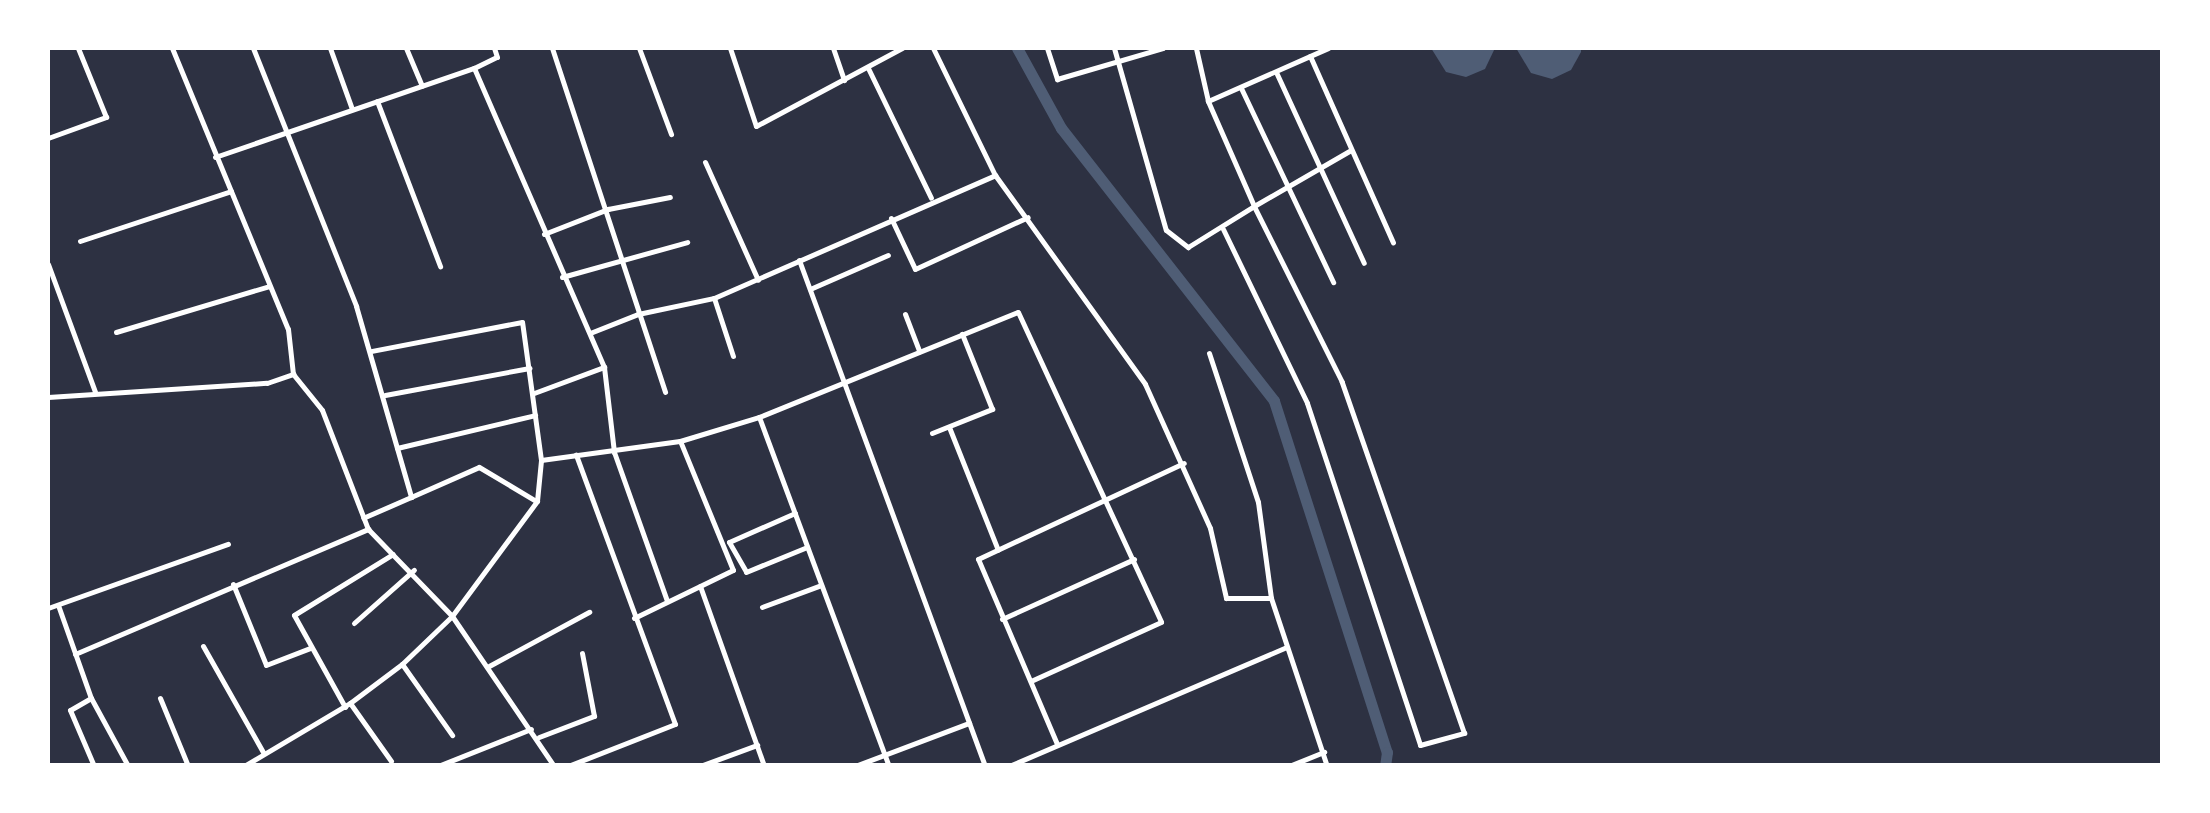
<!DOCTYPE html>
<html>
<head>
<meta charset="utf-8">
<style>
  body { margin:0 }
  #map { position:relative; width:2210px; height:813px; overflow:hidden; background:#2d3142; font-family:"Fira Sans",sans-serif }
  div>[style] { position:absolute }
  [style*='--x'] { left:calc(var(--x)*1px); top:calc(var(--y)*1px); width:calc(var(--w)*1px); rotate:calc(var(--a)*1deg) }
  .water>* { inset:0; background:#4f5d75 }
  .canal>* { height:11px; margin:-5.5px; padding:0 5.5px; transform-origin:5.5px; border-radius:5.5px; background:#4f5d75 }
  .minor>* { height:5px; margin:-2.5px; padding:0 2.5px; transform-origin:2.5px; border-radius:2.5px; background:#fff }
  span { translate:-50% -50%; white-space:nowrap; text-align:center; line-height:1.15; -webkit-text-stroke:9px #fff; paint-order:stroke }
  .frame { position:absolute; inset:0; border:50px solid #fff; pointer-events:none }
</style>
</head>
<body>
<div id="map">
  <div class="water">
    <i style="clip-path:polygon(1431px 48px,1495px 48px,1485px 69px,1466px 77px,1446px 72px)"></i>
    <i style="clip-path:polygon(1516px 48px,1581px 48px,1581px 52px,1571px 70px,1552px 79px,1531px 73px)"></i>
  </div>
  <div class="canal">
    <i style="--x:1017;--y:48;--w:91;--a:61.2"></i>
    <i style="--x:1061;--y:128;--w:346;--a:52"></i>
    <i style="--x:1274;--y:401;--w:369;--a:72.2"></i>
    <i style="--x:1387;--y:752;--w:14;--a:98"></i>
  </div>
  <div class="minor">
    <i style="--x:172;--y:48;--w:304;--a:67.6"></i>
    <i style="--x:288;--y:329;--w:45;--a:83.7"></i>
    <i style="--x:293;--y:374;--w:46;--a:51.1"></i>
    <i style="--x:322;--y:410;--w:128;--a:68.9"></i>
    <i style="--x:368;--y:529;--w:121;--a:46"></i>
    <i style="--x:452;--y:616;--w:181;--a:55.8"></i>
    <i style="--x:253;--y:48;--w:278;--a:68.2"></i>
    <i style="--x:356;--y:306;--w:199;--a:73.9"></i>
    <i style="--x:411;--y:497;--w:52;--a:156.4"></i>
    <i style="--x:330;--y:48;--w:65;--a:70.2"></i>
    <i style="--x:406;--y:48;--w:41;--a:67.2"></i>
    <i style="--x:552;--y:48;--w:362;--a:71.8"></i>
    <i style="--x:639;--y:48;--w:92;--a:69.6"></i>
    <i style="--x:730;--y:48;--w:82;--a:71.6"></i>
    <i style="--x:756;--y:126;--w:166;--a:-28.1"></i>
    <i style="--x:833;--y:48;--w:34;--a:71"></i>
    <i style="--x:933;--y:48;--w:141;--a:64"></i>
    <i style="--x:995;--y:175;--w:257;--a:54.3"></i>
    <i style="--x:1145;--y:384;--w:158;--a:65.7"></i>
    <i style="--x:1210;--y:528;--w:72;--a:77.1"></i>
    <i style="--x:1226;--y:598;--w:45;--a:0"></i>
    <i style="--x:1047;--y:48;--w:33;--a:72"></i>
    <i style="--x:1057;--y:79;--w:110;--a:-16.3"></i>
    <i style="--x:1114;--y:48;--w:189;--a:74.1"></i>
    <i style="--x:1166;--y:230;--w:28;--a:38"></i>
    <i style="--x:1188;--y:247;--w:78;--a:-31.8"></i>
    <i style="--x:1254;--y:206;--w:115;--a:-113.7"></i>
    <i style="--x:1208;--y:101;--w:54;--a:-102.8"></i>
    <i style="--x:1310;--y:56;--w:204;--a:66"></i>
    <i style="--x:474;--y:68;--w:326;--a:66.5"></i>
    <i style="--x:604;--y:367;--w:86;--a:83.3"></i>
    <i style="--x:614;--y:452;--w:158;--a:70.4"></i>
    <i style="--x:868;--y:68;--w:144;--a:64.1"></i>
    <i style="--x:1276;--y:72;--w:210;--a:65.3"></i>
    <i style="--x:1241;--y:88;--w:215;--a:64.6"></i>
    <i style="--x:377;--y:101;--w:177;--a:69.1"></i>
    <i style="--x:1208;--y:101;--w:131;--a:-23.8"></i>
    <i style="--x:48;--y:138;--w:62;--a:-19.9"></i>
    <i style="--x:106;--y:117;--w:74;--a:-112.1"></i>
    <i style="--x:215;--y:157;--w:274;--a:-19"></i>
    <i style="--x:474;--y:68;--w:25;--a:-26"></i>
    <i style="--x:497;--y:57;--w:9;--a:-108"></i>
    <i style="--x:705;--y:162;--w:129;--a:65.8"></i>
    <i style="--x:891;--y:218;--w:56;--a:64.8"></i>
    <i style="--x:915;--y:269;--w:124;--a:-24.7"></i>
    <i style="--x:1223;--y:229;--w:193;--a:64.2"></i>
    <i style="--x:1307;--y:403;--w:360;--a:71.7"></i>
    <i style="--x:1420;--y:745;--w:46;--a:-15.3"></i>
    <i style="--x:1464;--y:733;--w:372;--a:-109.2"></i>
    <i style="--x:1342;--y:382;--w:197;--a:-116.6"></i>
    <i style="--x:1254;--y:206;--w:112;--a:-30"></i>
    <i style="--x:544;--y:234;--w:69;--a:-21.3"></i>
    <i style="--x:608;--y:209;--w:63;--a:-11"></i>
    <i style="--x:80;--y:241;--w:159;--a:-18.3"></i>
    <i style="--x:799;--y:260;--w:539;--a:69.82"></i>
    <i style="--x:48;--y:264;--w:136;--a:69.8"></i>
    <i style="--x:562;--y:277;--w:130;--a:-15.6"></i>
    <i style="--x:810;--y:289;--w:85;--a:-23.6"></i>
    <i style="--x:714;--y:298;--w:61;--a:71.9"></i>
    <i style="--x:905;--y:314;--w:40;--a:69"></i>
    <i style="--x:116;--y:332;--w:160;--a:-16.7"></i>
    <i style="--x:590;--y:333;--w:52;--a:-21.6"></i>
    <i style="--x:638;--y:314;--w:78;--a:-11.9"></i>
    <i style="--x:714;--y:298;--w:307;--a:-23.6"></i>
    <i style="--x:1209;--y:353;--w:157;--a:71.8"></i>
    <i style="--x:1258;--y:502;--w:97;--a:82.3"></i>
    <i style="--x:1271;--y:598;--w:177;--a:71.6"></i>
    <i style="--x:534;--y:393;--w:75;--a:-20.4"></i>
    <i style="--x:385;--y:395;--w:147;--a:-10.6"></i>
    <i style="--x:48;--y:397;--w:219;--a:-3.7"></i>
    <i style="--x:267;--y:383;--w:28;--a:-19"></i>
    <i style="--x:759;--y:417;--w:372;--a:69.6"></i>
    <i style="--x:949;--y:427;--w:132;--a:68.3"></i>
    <i style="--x:932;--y:433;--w:65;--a:-21.8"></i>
    <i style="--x:992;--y:409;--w:81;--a:-111.8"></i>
    <i style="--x:397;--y:448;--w:142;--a:-13.4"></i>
    <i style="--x:541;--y:460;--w:140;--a:-7.8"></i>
    <i style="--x:680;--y:441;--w:83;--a:-16.9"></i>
    <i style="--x:759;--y:417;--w:279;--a:-22.1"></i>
    <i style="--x:1018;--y:312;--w:341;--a:65.2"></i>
    <i style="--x:1161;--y:622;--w:143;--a:155.6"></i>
    <i style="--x:411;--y:497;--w:74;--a:-23.8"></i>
    <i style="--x:479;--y:467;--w:66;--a:30.8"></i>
    <i style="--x:795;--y:513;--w:72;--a:156.3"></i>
    <i style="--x:729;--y:542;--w:34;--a:60"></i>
    <i style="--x:746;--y:572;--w:66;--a:-22.3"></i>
    <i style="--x:233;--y:584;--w:87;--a:67.8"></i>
    <i style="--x:266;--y:665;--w:47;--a:-21.1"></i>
    <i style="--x:700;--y:586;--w:191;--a:70.4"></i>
    <i style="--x:58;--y:605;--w:99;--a:70.5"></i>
    <i style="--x:91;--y:698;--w:77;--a:61.4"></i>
    <i style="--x:762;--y:607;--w:63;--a:-20.4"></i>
    <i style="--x:48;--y:608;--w:191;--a:-19.6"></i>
    <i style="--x:634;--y:618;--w:110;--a:-25.9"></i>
    <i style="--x:733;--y:570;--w:139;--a:-112.3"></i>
    <i style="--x:1002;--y:619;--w:145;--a:-24.4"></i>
    <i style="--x:354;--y:623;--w:80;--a:-41.5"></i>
    <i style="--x:203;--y:646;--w:122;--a:60.5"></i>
    <i style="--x:75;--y:654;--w:319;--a:-23.1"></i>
    <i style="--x:402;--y:664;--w:87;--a:54.8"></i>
    <i style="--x:489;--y:666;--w:114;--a:-28.4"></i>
    <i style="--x:91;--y:698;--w:24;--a:150"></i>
    <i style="--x:70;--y:710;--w:61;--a:66.8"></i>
    <i style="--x:160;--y:698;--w:74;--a:67.6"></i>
    <i style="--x:350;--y:703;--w:71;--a:54.7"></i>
    <i style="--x:345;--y:707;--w:105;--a:-119"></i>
    <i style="--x:294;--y:615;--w:116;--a:-31.6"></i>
    <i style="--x:539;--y:737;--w:59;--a:-20.9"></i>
    <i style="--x:594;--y:716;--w:64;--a:-100.8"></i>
    <i style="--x:1057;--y:744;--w:201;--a:-113.1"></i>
    <i style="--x:978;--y:559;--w:227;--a:-25"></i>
    <i style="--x:244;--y:766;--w:123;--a:-30.7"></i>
    <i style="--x:350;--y:703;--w:65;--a:-36.9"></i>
    <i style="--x:402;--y:664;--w:69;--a:-43.8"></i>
    <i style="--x:452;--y:616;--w:143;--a:-53.5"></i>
    <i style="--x:537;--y:501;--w:41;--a:-84.4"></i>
    <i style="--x:541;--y:460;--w:139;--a:-97.8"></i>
    <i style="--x:522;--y:322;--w:154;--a:169.1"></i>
    <i style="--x:438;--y:766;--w:100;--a:-21.7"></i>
    <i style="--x:568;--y:766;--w:115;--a:-21.4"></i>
    <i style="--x:675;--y:724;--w:287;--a:-110.2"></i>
    <i style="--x:700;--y:766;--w:61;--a:-20.2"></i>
    <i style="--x:855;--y:766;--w:122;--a:-20.7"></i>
    <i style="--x:1009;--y:766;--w:302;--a:-23.2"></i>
    <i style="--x:1289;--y:766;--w:38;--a:-22"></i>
  </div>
  <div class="frame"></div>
</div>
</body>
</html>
